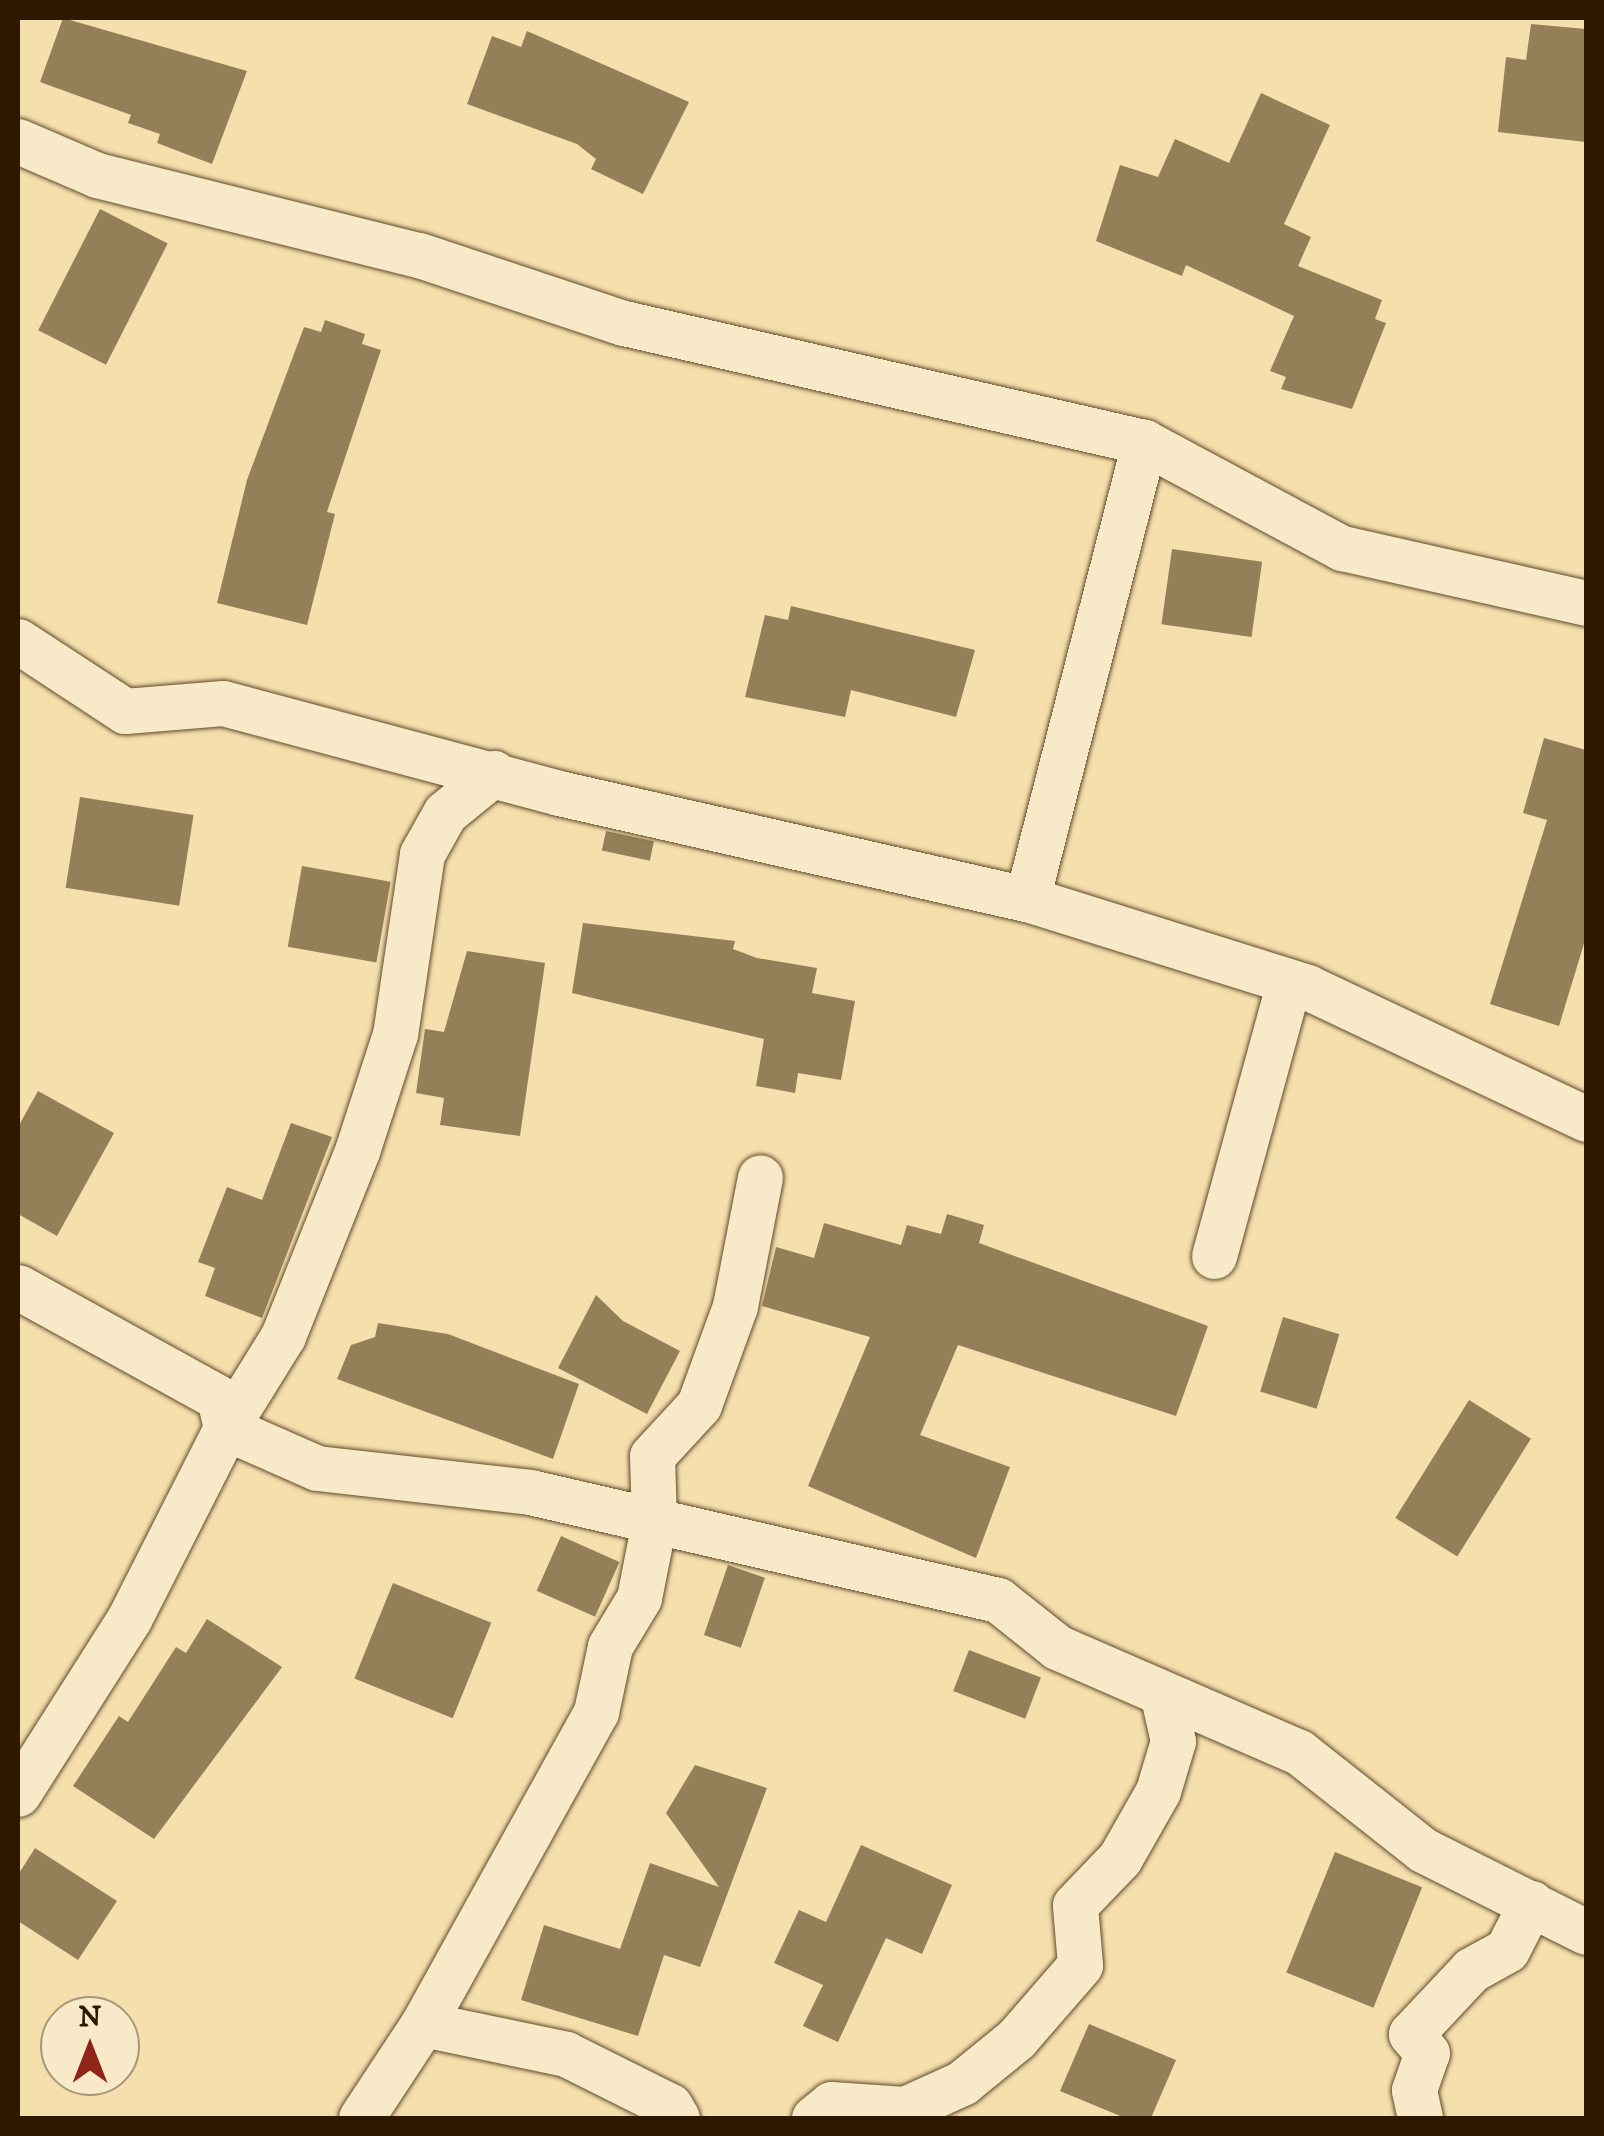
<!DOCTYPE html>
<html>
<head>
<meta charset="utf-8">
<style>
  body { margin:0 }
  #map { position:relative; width:1604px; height:2136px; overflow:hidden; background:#f5dfac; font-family:"IM FELL DW Pica",serif }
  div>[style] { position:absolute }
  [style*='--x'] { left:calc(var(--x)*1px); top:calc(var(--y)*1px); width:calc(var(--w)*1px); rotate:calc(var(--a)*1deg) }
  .building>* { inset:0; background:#957f59; transform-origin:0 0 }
  .roads { filter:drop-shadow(0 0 2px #604a2b) drop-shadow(0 0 2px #604a2b) }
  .minor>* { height:45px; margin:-22.5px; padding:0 22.5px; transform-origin:22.5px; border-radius:22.5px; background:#f8eac9 }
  span { translate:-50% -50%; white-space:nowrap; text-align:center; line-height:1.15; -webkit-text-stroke:8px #f8eac9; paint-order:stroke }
  .frame { position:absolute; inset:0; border:20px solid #2e1800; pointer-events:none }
  .north { position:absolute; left:40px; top:1996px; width:100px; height:100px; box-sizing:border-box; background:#f8eac9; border:2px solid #a79679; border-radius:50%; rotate:0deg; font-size:28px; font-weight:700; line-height:40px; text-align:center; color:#2e1800 }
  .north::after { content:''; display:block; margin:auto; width:35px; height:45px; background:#8f2418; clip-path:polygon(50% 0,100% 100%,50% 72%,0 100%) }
</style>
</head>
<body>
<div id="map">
  <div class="building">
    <i style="clip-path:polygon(63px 18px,247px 71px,212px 164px,157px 143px,160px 134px,128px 123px,131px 115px,40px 82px)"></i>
    <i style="clip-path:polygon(1531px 24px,1586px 29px,1586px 142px,1498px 132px,1506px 57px,1526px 60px)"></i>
    <i style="clip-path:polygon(527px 31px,689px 102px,643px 194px,591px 169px,596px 159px,577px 144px,467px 104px,492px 36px,521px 47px)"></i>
    <i style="clip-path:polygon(1261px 93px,1330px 125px,1284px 224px,1311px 237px,1298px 266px,1382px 300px,1375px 319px,1386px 323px,1352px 409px,1281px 389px,1286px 377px,1270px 371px,1294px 316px,1186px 265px,1182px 276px,1096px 241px,1120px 165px,1158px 177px,1175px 139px,1229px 163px)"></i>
    <i style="left:100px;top:209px;width:76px;height:136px;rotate:27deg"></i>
    <i style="clip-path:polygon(325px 320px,365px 334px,362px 344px,381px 350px,327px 512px,335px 514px,307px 625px,217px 603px,247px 480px,304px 327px,321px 332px)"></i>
    <i style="left:1172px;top:549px;width:91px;height:76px;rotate:8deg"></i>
    <i style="clip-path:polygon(791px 606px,975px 650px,956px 717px,851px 690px,845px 717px,745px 697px,765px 615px,788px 620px)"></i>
    <i style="clip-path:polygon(1544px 738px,1586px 750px,1586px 937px,1559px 1026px,1490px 1004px,1547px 820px,1523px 813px)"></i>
    <i style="left:80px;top:797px;width:115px;height:92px;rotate:9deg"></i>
    <i style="left:606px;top:831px;width:49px;height:20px;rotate:12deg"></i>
    <i style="left:302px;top:866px;width:90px;height:82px;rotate:10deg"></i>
    <i style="clip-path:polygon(583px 923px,735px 941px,733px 949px,757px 958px,817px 968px,812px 993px,855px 1001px,841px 1080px,798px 1073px,795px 1093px,756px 1086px,764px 1039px,572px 993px)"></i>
    <i style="clip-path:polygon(467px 951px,545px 963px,520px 1136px,440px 1125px,444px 1098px,416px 1093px,425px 1029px,444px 1032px)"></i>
    <i style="clip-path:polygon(38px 1091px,114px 1133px,57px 1236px,18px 1214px,18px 1127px)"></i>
    <i style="clip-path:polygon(291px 1123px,332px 1137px,262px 1318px,205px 1296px,215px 1268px,198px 1262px,227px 1187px,262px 1200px)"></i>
    <i style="clip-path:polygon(947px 1214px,984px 1225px,979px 1243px,1208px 1326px,1176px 1416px,958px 1345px,920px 1435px,1010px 1467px,976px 1558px,808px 1486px,870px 1337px,762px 1306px,776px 1247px,814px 1258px,824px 1223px,901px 1245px,907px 1225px,941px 1234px)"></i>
    <i style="clip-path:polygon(596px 1295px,623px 1321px,680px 1351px,647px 1414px,558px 1368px)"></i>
    <i style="left:1283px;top:1317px;width:59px;height:78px;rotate:17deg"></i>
    <i style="clip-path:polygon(378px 1323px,448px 1334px,579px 1384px,553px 1459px,337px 1379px,351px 1345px,375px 1337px)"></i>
    <i style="left:1469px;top:1400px;width:73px;height:139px;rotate:32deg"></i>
    <i style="left:561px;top:1536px;width:64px;height:60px;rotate:24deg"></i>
    <i style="left:728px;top:1565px;width:39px;height:74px;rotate:19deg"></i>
    <i style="left:393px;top:1583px;width:106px;height:103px;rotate:22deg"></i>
    <i style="clip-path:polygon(207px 1619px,282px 1667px,154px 1839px,73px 1786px,119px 1716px,128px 1722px,176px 1647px,186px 1653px)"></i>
    <i style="left:969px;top:1650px;width:77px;height:44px;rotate:21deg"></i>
    <i style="clip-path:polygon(695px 1765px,767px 1788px,700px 1967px,664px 1955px,638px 2036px,521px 2000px,544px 1925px,620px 1949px,650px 1863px,719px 1887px,666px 1813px)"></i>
    <i style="clip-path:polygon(861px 1845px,952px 1885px,922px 1954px,886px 1938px,838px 2042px,803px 2026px,823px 1985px,774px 1963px,799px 1910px,826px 1922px)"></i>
    <i style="clip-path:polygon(35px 1848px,117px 1901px,78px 1960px,18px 1921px,18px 1875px)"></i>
    <i style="left:1335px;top:1852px;width:94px;height:130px;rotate:22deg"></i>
    <i style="clip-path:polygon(1089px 2024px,1176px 2060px,1151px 2118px,1125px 2118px,1060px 2091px)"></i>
  </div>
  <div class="roads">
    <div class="minor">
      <i style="--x:18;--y:141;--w:86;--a:23.3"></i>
      <i style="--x:97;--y:175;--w:332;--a:14"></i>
      <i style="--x:419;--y:255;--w:216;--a:18.4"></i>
      <i style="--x:624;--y:323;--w:533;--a:12.89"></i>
      <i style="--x:1144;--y:442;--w:225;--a:28.2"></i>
      <i style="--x:1342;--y:548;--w:250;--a:12.7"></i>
      <i style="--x:18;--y:641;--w:128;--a:33.2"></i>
      <i style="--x:125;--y:711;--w:98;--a:-4.7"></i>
      <i style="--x:223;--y:703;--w:348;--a:15"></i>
      <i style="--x:559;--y:793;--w:480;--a:12.8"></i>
      <i style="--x:1027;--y:899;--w:294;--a:17.4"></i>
      <i style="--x:1307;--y:987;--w:309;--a:25.3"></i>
      <i style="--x:494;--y:773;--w:63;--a:140.8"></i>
      <i style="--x:445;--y:813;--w:47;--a:119.3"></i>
      <i style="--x:422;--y:854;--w:182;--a:98.5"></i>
      <i style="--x:395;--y:1034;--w:123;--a:108"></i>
      <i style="--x:357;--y:1151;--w:199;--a:111.8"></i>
      <i style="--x:283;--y:1336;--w:108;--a:121.8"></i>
      <i style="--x:226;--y:1428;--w:99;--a:23.7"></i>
      <i style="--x:317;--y:1468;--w:214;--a:6.4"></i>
      <i style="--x:530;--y:1492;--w:480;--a:13"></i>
      <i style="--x:998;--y:1600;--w:75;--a:38.5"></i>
      <i style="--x:1057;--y:1647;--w:264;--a:23.5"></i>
      <i style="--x:1299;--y:1752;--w:158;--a:38.3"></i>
      <i style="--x:1423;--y:1850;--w:182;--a:26.7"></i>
      <i style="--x:1027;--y:899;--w:472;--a:-75.6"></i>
      <i style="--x:1214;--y:1256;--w:284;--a:-74.7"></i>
      <i style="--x:18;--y:1287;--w:230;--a:28.9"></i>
      <i style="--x:219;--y:1398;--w:31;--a:77"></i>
      <i style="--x:226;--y:1428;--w:214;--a:116.9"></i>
      <i style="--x:129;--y:1619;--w:207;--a:122.4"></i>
      <i style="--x:423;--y:2024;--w:357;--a:-61"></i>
      <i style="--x:596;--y:1712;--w:67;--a:-78"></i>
      <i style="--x:610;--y:1646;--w:56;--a:-58.9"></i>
      <i style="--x:639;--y:1598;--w:77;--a:-78.8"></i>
      <i style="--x:654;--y:1522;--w:66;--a:-91.7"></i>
      <i style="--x:652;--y:1456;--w:69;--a:-47.3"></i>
      <i style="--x:699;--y:1405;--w:105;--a:-70"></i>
      <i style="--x:735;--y:1306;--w:131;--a:-79"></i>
      <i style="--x:361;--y:2118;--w:113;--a:-56.6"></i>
      <i style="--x:423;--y:2024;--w:146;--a:11.8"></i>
      <i style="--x:566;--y:2054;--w:116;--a:26.6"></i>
      <i style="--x:670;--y:2106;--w:14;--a:60"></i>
      <i style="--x:814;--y:2118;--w:22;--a:-39"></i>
      <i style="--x:831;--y:2104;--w:74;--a:3.9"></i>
      <i style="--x:905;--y:2109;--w:63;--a:-24.5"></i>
      <i style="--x:962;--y:2083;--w:70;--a:-39.2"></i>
      <i style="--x:1016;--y:2039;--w:98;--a:-49.1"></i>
      <i style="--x:1080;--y:1965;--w:60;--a:-94.8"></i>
      <i style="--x:1075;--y:1905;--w:65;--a:-46.2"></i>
      <i style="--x:1120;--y:1858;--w:77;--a:-60.4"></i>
      <i style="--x:1158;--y:1791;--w:52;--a:-73.3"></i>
      <i style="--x:1173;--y:1741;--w:45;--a:-102.8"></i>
      <i style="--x:1420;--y:2118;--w:29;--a:-102"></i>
      <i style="--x:1414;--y:2090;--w:39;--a:-71"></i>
      <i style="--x:1427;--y:2053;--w:25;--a:-130"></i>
      <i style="--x:1411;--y:2034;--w:88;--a:-46.8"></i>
      <i style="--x:1471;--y:1970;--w:41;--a:-29.1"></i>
      <i style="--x:1507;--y:1950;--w:53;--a:-62.9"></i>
    </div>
  </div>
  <div class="frame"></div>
  <div class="north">N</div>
</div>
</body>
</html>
